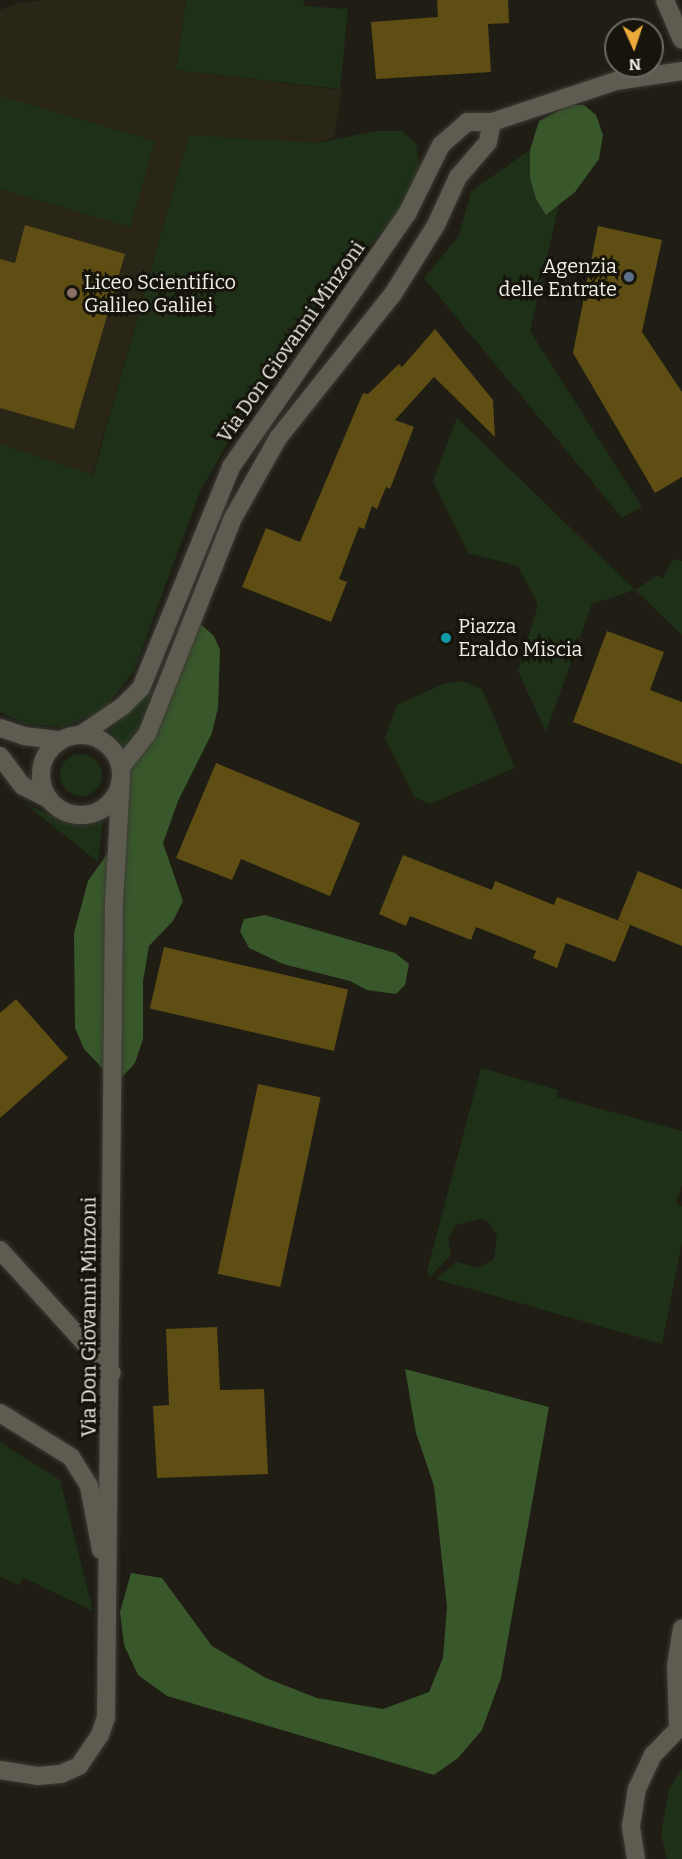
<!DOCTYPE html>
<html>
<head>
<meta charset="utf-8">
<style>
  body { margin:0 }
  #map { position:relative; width:682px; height:1859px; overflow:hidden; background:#1f1d14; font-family:Bitter,serif }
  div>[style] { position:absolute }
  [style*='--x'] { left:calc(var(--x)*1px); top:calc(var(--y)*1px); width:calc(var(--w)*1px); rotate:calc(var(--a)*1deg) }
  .built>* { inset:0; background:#2a2617 }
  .green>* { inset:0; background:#1e3018 }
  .round { border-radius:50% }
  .forest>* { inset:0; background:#38572b }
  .building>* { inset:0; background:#5e4e13; transform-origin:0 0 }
  .roads { filter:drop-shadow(0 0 2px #3b3a34) drop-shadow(0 0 2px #3b3a34) }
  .street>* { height:18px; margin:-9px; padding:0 9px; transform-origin:9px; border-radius:9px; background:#5e5b51 }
  .street>.ring { margin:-9px; padding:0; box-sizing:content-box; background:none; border:18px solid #5e5b51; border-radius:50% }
  .secondary>* { height:18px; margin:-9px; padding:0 9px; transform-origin:9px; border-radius:9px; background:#5e5b51 }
  .dots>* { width:16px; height:16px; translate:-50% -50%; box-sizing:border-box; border:3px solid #16140b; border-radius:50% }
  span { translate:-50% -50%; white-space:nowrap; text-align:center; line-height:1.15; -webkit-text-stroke:6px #16140b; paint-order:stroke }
  .poi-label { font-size:20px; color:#eeede6 }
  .right { translate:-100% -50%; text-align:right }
  .left { translate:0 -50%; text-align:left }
  .street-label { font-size:20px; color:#eeede6 }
  .north { position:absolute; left:604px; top:18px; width:60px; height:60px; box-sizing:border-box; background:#16140b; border:2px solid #6c6b63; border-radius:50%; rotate:177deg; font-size:16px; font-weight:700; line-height:24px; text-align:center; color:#eeede6 }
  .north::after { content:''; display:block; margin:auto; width:21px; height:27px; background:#ebaa39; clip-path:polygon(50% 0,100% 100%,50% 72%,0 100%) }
</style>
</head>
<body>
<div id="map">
  <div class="built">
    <i style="clip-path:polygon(47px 0,186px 0,176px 70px,342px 90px,334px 138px,317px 143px,189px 136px,92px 475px,0 444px,0 10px,19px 3px)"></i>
  </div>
  <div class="green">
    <i style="clip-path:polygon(186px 0,303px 0,305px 6px,348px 9px,340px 89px,176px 70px)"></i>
    <i style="clip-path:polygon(0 96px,155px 141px,130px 227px,0 189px)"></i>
    <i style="clip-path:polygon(377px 131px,402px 131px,416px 143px,420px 169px,405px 205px,317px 305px,241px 419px,199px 494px,134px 671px,103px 711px,63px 727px,25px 724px,0 712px,0 444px,93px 475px,189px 135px,317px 143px)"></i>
    <i style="clip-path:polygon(530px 150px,530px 178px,546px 215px,559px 205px,530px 331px,642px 507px,622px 518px,424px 278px,459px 236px,471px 191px)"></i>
    <i style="clip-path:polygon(457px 418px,635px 590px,658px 575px,663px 579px,673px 559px,682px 561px,682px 635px,635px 590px,592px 604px,546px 732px,518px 671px,538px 605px,518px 566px,468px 553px,433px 481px)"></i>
    <i style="clip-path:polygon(463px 681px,482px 689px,515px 768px,430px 804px,414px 797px,385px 738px,397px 705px,443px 684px)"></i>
    <i style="clip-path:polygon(154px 687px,148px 705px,128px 754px,109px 730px)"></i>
    <i class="round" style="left:60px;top:754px;width:42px;height:42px"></i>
    <i style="clip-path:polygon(24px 803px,71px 825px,88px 826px,103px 821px,98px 862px)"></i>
    <i style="clip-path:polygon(481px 1068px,558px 1090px,557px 1097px,682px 1131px,682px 1184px,676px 1204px,682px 1206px,682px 1243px,662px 1344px,436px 1279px,456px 1262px,479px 1268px,494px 1259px,497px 1235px,488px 1222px,480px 1219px,456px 1225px,448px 1239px,451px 1255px,430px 1277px,427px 1271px)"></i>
    <i style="clip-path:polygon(0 1442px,60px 1480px,93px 1611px,24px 1578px,19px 1585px,0 1577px)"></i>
    <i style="clip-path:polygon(682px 1769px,682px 1859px,667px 1859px,661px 1834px,669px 1789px)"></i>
  </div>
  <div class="forest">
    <i style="clip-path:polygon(569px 105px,584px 105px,596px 115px,603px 135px,599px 159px,575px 192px,546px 215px,536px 199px,530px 178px,530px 150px,539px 121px)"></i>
    <i style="clip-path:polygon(198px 622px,214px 636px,220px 650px,218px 708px,212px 733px,178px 801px,163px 843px,183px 901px,173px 921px,149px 946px,143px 981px,143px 1039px,135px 1063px,122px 1077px,108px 1074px,84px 1049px,75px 1028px,74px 933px,88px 881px,107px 854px,122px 816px,126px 770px)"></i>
    <i style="clip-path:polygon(265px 915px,395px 953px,409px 964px,405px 985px,396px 994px,367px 990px,350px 981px,283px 964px,249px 948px,240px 931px,244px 919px)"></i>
    <i style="clip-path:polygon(405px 1369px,549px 1407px,501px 1678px,482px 1730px,458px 1758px,434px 1775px,167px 1696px,138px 1675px,124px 1645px,120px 1612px,131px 1573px,162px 1578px,212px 1646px,266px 1678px,317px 1698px,383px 1709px,429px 1692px,443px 1658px,447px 1607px,434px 1486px,416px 1433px)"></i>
  </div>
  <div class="building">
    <i style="clip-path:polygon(437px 0,508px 0,509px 23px,488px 24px,491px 72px,376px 79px,371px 22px,438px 17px)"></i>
    <i style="clip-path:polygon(25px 225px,125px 254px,74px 429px,0 408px,0 259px,15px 263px)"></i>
    <i style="clip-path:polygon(598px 226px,662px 240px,642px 332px,682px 392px,682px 477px,655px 493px,573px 353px)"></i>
    <i style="clip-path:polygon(435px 329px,493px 400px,495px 437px,434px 377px,395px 420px,414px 427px,390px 489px,386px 487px,377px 509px,372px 506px,364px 529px,359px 527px,339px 579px,347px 582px,331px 622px,242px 587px,266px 528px,300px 542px,363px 393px,368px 394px,399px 364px,402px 367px)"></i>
    <i style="clip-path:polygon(607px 631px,664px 652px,650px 690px,682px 702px,682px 764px,573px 722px)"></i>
    <i style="clip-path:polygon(216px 763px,360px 823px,330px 896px,241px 859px,232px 880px,176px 858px)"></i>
    <i style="clip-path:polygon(403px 855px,492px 890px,495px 881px,554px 905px,557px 897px,630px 925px,615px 962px,566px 943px,557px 968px,533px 958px,536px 951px,476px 927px,471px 940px,410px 916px,406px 926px,379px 914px)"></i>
    <i style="clip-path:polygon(638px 871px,682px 889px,682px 946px,618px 920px)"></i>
    <i style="left:164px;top:947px;width:189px;height:63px;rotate:13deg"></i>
    <i style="clip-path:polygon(16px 999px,68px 1058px,0 1118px,0 1013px)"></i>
    <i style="left:258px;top:1084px;width:64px;height:194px;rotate:12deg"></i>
    <i style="clip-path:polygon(217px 1327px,220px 1390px,264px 1389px,268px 1474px,157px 1478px,153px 1406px,169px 1405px,166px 1329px)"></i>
  </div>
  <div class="roads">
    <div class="street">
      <i style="--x:0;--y:728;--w:25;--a:18"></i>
      <i style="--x:24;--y:736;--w:35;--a:7"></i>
      <i style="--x:82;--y:734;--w:50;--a:-34.3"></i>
      <i style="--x:123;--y:706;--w:25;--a:-45"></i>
      <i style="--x:141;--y:688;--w:239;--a:-67.8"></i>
      <i style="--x:231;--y:467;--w:308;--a:-55.2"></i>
      <i style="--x:407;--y:214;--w:77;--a:-63.8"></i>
      <i style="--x:441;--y:145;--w:35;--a:-41"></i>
      <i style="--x:467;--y:122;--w:25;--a:0"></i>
      <i style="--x:492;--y:122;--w:131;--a:-18.3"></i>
      <i style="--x:616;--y:81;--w:67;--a:-8.6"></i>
      <i class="ring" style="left:41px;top:735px;width:62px;height:62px"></i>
      <i style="--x:0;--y:756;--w:38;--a:53"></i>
      <i style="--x:23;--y:786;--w:27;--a:27"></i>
      <i style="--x:121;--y:767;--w:42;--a:-51.8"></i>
      <i style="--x:147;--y:734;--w:232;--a:-68.3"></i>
      <i style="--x:233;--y:518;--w:92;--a:-60.6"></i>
      <i style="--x:278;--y:438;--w:184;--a:-51.4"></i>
      <i style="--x:393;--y:294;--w:81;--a:-58.1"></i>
      <i style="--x:436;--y:225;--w:53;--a:-65.4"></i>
      <i style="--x:458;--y:177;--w:46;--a:-49.4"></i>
      <i style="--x:488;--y:142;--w:20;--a:-79"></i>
      <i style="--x:0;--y:1250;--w:166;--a:47.7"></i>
      <i style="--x:0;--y:1413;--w:84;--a:31.8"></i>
      <i style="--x:71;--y:1457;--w:34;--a:58"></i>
      <i style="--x:89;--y:1486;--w:65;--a:79.4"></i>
      <i style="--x:0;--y:1770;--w:38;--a:9"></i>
      <i style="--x:38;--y:1776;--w:23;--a:-5"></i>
      <i style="--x:61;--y:1774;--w:20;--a:-24"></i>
      <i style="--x:79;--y:1766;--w:37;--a:-56"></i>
      <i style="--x:100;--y:1735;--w:18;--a:-71"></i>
      <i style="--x:106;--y:1718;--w:815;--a:-89.44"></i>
      <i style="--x:114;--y:903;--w:124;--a:-86.8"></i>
    </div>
    <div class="secondary">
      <i style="--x:665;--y:0;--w:43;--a:67"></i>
      <i style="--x:678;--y:1727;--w:61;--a:-91.9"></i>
      <i style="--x:676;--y:1666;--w:38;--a:-81"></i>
      <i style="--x:636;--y:1859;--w:33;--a:-99"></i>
      <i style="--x:631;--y:1826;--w:37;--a:-81"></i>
      <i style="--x:637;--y:1789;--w:38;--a:-65"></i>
      <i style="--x:653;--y:1755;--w:42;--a:-46"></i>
    </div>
  </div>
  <div class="dots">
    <i style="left:629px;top:277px;background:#5c6f8a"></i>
    <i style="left:72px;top:293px;background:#8d6e63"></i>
    <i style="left:446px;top:638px;background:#0f9aa8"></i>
  </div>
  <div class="poi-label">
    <span class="right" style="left:617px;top:278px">Agenzia<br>delle Entrate</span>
    <span class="left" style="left:84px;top:294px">Liceo Scientifico<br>Galileo Galilei</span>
    <span class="left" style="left:458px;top:638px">Piazza<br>Eraldo Miscia</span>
  </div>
  <div class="street-label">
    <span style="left:291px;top:342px;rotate:-55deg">Via Don Giovanni Minzoni</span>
    <span style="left:89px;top:1317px;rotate:-90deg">Via Don Giovanni Minzoni</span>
  </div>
  <div class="north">N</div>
</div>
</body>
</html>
